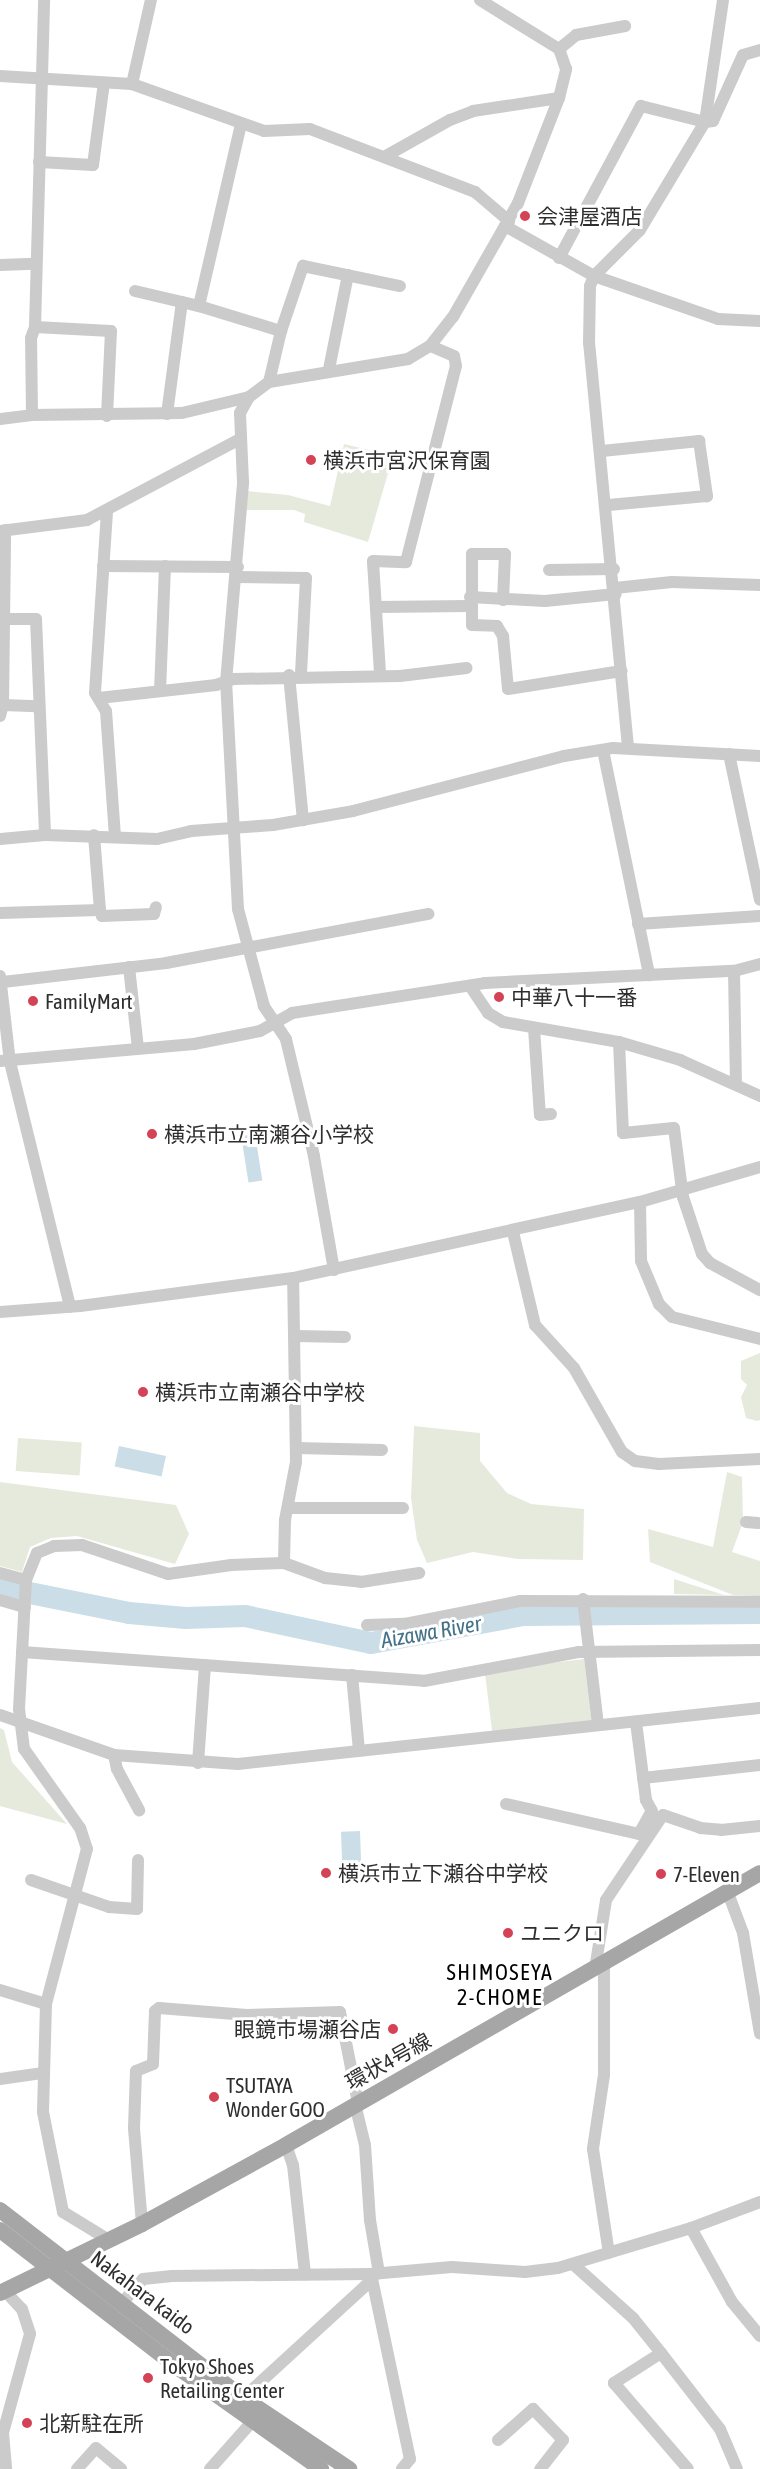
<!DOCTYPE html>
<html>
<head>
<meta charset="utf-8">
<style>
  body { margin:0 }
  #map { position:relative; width:760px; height:2469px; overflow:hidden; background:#fff; font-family:"Asap Condensed","Noto Sans JP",sans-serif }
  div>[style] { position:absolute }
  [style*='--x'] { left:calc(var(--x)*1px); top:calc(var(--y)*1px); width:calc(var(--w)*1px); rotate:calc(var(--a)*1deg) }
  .green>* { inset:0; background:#e5eadd; transform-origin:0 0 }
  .water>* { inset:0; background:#cbdee8; transform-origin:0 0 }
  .river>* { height:22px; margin:-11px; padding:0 11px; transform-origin:11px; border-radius:11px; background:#cbdee8 }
  .minor>* { height:12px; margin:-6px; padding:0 6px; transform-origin:6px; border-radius:6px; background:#cbcbcb }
  .major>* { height:16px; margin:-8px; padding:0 8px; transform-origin:8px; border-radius:8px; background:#a6a6a6 }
  .dots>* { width:16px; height:16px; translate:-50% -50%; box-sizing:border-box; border:3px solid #fff; border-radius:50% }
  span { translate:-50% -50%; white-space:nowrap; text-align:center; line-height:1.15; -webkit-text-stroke:6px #fff; paint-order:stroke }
  .poi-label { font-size:21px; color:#2e2e2e }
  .left { translate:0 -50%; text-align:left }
  .right { translate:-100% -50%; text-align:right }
  .street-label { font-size:21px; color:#2e2e2e }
  .water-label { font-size:22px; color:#447288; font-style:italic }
  .neighbourhood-label { font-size:22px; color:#000; letter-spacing:1.5px }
</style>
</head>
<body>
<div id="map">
  <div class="green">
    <i style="clip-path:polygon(344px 444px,393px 456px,368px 542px,304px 522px,305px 514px,294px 510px,246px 510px,246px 491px,288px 495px,330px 506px)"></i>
    <i style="clip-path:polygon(760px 1353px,760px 1420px,757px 1421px,746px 1418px,741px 1397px,747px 1385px,741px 1379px,741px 1361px)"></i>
    <i style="clip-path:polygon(414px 1426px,480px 1433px,480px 1461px,507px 1493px,531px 1504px,584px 1509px,583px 1560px,518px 1559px,473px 1552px,427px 1563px,417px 1540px,411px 1498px)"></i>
    <i style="left:18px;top:1438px;width:64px;height:33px;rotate:4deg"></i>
    <i style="clip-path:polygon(727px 1472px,742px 1477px,743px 1522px,732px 1552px,760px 1561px,760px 1596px,733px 1595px,650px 1562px,648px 1529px,713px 1547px)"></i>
    <i style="clip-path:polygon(0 1482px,176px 1505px,189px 1534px,175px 1564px,77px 1536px,51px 1538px,30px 1547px,22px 1572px,0 1566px)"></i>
    <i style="clip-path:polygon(674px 1579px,724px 1595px,674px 1594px)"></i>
    <i style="left:584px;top:1659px;width:63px;height:100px;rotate:83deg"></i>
    <i style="clip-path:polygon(0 1728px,4px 1730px,12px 1762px,67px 1824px,0 1806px)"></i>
  </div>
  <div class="water">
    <i style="left:255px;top:1134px;width:47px;height:14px;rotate:81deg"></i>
    <i style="left:119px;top:1446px;width:48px;height:21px;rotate:12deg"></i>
    <i style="left:360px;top:1831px;width:46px;height:19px;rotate:88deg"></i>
  </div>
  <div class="river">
    <i style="--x:0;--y:1587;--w:132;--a:11.4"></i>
    <i style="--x:129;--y:1613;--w:57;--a:5"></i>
    <i style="--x:186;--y:1618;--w:59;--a:-1.9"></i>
    <i style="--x:245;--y:1616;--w:129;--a:12.1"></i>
    <i style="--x:371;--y:1643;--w:155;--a:-10.4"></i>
    <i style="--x:523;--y:1615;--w:237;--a:-0.5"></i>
  </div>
  <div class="minor">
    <i style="--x:480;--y:0;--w:93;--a:31.8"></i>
    <i style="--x:0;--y:76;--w:132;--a:3.5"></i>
    <i style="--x:132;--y:84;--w:140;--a:19.6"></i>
    <i style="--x:264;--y:131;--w:46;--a:-2.5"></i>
    <i style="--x:310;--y:129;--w:177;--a:20.9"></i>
    <i style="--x:475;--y:192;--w:45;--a:40.5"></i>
    <i style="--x:132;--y:84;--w:86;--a:-77.3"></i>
    <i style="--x:241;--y:124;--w:187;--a:103"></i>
    <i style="--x:199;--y:306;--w:86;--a:17"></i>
    <i style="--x:281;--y:331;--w:52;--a:103.2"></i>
    <i style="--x:384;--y:157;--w:76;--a:-29.3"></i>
    <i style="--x:450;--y:120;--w:25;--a:-21"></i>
    <i style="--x:473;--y:111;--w:87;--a:-8.6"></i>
    <i style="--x:39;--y:162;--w:54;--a:3.2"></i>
    <i style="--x:93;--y:165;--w:83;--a:-82.4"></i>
    <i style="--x:505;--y:226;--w:102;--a:29.3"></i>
    <i style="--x:594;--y:276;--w:131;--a:19.1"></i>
    <i style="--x:718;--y:319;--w:42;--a:2.7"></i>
    <i style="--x:559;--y:258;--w:173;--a:-61.7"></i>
    <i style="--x:641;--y:106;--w:66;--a:14"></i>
    <i style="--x:705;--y:122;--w:8;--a:-7"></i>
    <i style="--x:713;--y:121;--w:72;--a:-65.6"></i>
    <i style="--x:743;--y:55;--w:18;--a:-16"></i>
    <i style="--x:0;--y:265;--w:34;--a:-2"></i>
    <i style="--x:135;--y:291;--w:66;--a:13.2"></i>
    <i style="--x:35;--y:327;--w:76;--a:3"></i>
    <i style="--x:111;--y:331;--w:85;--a:92.7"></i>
    <i style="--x:281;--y:331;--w:69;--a:-71.3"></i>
    <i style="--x:303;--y:266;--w:99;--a:11.7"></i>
    <i style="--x:329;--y:369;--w:96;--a:-78.6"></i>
    <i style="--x:167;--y:414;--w:113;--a:-82.4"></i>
    <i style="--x:32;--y:415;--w:77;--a:-90.7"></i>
    <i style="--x:31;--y:338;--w:12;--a:-70"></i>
    <i style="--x:35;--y:327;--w:327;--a:-88.4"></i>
    <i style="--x:0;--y:419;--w:32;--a:-7"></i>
    <i style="--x:32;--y:415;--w:150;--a:-0.8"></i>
    <i style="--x:182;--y:413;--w:69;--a:-13.4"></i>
    <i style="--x:602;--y:451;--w:98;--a:-5.9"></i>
    <i style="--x:699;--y:441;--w:56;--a:81.7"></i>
    <i style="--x:707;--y:496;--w:99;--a:174.8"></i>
    <i style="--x:107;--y:512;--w:181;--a:93.8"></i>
    <i style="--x:95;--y:693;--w:21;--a:59"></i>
    <i style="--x:106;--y:711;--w:125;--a:85.9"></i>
    <i style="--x:0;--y:531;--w:88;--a:-7.2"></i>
    <i style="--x:87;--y:520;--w:171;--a:-27.9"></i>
    <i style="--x:103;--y:566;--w:135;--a:0.4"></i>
    <i style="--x:549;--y:570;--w:65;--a:-0.9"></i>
    <i style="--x:237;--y:577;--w:69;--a:0.8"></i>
    <i style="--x:306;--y:578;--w:97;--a:93"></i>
    <i style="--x:615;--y:588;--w:57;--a:-6"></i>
    <i style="--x:672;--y:582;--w:88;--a:2"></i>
    <i style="--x:470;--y:597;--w:75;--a:3.1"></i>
    <i style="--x:545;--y:601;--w:71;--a:-5.6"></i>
    <i style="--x:503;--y:600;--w:46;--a:-87.5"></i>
    <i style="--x:505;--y:554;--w:33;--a:180"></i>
    <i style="--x:472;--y:554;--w:71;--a:90"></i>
    <i style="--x:472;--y:625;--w:25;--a:2"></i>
    <i style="--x:497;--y:626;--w:12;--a:59"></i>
    <i style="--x:503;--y:636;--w:53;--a:84.6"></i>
    <i style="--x:508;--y:689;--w:115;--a:-9"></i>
    <i style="--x:376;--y:607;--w:93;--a:-0.6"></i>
    <i style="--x:3;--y:619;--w:33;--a:0"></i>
    <i style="--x:36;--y:619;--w:216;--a:87.6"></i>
    <i style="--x:380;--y:673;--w:112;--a:-93.6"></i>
    <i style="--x:373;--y:561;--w:33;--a:2"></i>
    <i style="--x:406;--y:562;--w:202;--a:-75.7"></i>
    <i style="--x:456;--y:366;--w:10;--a:-101"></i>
    <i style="--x:454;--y:356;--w:26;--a:-157"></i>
    <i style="--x:289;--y:675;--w:146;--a:84.5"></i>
    <i style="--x:160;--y:691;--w:125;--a:-87.7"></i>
    <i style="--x:99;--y:698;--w:118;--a:-6.3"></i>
    <i style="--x:216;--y:685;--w:18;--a:-19"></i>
    <i style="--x:233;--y:679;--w:167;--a:-1"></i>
    <i style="--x:400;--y:676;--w:67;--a:-6.8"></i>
    <i style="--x:3;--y:705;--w:175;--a:-89.3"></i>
    <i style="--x:0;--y:716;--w:11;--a:-75"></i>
    <i style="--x:3;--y:705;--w:34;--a:2"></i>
    <i style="--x:628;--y:747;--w:406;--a:-95.5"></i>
    <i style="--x:589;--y:343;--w:57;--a:-89"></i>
    <i style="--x:590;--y:286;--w:11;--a:-68"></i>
    <i style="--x:594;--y:276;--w:65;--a:-45"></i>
    <i style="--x:640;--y:230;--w:126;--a:-59"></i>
    <i style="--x:705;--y:122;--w:123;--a:-81.6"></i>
    <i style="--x:603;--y:750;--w:230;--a:78.4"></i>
    <i style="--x:729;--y:754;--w:149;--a:78"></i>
    <i style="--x:0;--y:839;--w:45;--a:-5.1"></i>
    <i style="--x:45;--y:835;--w:112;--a:2"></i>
    <i style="--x:157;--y:839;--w:35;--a:-13"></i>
    <i style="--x:191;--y:831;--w:82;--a:-4.2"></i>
    <i style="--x:273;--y:825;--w:81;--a:-9.9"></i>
    <i style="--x:353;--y:811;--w:218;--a:-14.6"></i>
    <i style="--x:564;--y:756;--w:50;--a:-9.3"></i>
    <i style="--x:613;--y:748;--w:147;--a:3.1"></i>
    <i style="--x:100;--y:910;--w:6;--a:72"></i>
    <i style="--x:102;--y:916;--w:52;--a:-2.2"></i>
    <i style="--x:154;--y:914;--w:7;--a:-74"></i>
    <i style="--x:0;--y:913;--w:100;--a:-1.7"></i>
    <i style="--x:100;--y:910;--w:75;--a:-94.6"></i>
    <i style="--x:638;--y:924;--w:122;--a:-3.8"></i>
    <i style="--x:129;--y:967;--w:82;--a:83.7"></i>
    <i style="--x:734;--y:971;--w:112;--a:89"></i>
    <i style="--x:0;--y:976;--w:87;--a:83.4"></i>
    <i style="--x:10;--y:1062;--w:252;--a:76.2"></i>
    <i style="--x:3;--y:982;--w:164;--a:-6.6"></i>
    <i style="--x:166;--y:963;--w:267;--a:-10.6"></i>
    <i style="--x:470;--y:986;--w:32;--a:56"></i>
    <i style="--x:488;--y:1013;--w:17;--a:31"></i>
    <i style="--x:503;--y:1022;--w:118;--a:9.8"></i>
    <i style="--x:619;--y:1042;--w:64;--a:16.4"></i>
    <i style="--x:680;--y:1060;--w:88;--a:24.2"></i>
    <i style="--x:534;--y:1028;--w:87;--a:86.1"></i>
    <i style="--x:540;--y:1115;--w:11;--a:-5"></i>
    <i style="--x:619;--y:1042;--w:91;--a:87.5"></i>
    <i style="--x:623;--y:1133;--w:51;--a:-5.6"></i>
    <i style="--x:674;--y:1128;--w:70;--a:82.6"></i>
    <i style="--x:683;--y:1197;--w:60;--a:71.6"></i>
    <i style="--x:702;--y:1254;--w:12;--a:48"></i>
    <i style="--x:710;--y:1263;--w:57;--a:28.4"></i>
    <i style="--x:0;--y:1061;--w:195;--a:-5"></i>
    <i style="--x:194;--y:1044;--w:67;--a:-11.1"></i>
    <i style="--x:260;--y:1031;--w:37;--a:-29"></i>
    <i style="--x:292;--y:1013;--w:195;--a:-8.8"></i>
    <i style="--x:485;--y:983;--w:249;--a:-2.8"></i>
    <i style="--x:734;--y:971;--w:27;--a:-15"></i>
    <i style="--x:640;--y:1202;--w:59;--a:89"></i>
    <i style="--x:641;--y:1261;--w:47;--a:67.3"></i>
    <i style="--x:659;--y:1304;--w:18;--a:45"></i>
    <i style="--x:672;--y:1317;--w:91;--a:14"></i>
    <i style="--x:513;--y:1232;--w:96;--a:76.7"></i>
    <i style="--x:535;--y:1325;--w:58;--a:47.8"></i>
    <i style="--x:574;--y:1368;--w:97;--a:60.3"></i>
    <i style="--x:622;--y:1452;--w:16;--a:35"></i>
    <i style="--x:635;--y:1461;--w:24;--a:7"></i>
    <i style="--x:659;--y:1464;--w:101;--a:-2.8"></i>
    <i style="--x:334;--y:1270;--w:116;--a:-100"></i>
    <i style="--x:314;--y:1156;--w:120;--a:-103.5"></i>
    <i style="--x:286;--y:1039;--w:40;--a:-124"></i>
    <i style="--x:264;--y:1006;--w:100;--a:-105"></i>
    <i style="--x:238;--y:909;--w:227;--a:-93"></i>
    <i style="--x:226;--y:682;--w:201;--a:-85.1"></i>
    <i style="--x:243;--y:482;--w:69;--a:-92.5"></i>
    <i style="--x:240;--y:413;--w:18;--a:-61"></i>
    <i style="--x:249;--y:397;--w:25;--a:-37"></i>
    <i style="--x:269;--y:382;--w:141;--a:-9.4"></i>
    <i style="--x:408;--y:359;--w:26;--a:-31"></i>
    <i style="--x:430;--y:346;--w:37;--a:-52"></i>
    <i style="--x:453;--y:317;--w:131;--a:-60.3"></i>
    <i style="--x:518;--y:203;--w:113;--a:-68.7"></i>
    <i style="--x:559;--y:98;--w:30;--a:-76"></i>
    <i style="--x:566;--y:69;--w:21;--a:-109"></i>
    <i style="--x:559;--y:49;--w:22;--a:-39"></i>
    <i style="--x:576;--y:35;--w:50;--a:-10.4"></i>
    <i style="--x:0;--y:1312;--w:80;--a:-4.3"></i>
    <i style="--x:80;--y:1306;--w:215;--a:-7.5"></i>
    <i style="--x:296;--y:1336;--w:49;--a:1.2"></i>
    <i style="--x:296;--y:1390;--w:47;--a:0"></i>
    <i style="--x:296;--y:1448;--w:86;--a:1.3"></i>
    <i style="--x:288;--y:1508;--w:115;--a:0"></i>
    <i style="--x:746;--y:1522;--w:12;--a:5"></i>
    <i style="--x:284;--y:1563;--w:44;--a:20.1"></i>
    <i style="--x:325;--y:1578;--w:36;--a:6"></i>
    <i style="--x:361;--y:1582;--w:59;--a:-8.8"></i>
    <i style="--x:0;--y:1573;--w:27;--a:15"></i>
    <i style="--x:583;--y:1599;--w:127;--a:83.2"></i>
    <i style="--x:0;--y:1600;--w:26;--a:16"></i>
    <i style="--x:367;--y:1625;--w:38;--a:-2"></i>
    <i style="--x:405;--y:1624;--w:117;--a:-11.3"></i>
    <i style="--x:520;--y:1601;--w:240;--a:0.2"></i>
    <i style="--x:22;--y:1652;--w:403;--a:4.1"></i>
    <i style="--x:424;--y:1681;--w:158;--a:-10.6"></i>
    <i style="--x:579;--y:1652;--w:181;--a:-0.6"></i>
    <i style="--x:352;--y:1675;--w:76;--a:84.7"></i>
    <i style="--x:0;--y:1715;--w:121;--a:19.3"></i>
    <i style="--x:114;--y:1755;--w:124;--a:4.2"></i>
    <i style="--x:238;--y:1764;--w:525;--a:-6.12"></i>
    <i style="--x:114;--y:1755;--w:14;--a:78"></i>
    <i style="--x:117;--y:1769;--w:47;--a:61.8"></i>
    <i style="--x:198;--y:1763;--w:98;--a:-85.9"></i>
    <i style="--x:643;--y:1778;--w:118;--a:-6.3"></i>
    <i style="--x:506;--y:1804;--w:136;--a:12.7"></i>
    <i style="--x:639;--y:1834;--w:26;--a:-61"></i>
    <i style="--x:652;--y:1811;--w:13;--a:-119"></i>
    <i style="--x:646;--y:1800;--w:79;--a:-97.3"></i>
    <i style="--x:31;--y:1880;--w:83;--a:19.1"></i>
    <i style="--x:109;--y:1907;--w:28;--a:4"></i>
    <i style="--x:137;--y:1909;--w:49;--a:-88.8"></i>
    <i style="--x:728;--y:1893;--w:43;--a:69.4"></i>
    <i style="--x:743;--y:1933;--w:102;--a:80.4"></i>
    <i style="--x:604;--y:1965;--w:110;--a:90"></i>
    <i style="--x:604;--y:2075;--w:75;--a:98.5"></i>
    <i style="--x:593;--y:2149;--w:105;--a:81.3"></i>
    <i style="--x:595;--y:1969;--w:70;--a:-80.9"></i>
    <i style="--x:606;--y:1900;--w:102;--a:-56.2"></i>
    <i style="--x:663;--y:1815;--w:39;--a:19"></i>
    <i style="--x:700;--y:1828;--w:21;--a:5"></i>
    <i style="--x:721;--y:1830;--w:39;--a:-6"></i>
    <i style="--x:0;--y:1990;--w:48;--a:16.9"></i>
    <i style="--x:46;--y:2004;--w:108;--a:91.6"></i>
    <i style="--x:43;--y:2112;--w:102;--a:78.7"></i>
    <i style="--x:63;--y:2212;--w:54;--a:31.3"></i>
    <i style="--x:46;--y:2004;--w:160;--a:-75.2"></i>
    <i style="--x:87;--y:1849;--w:22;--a:-108"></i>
    <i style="--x:80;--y:1828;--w:97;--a:-125.3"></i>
    <i style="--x:24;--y:1749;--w:40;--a:-97.1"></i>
    <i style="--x:19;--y:1709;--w:129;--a:-86.9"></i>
    <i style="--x:26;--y:1580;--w:29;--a:-68"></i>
    <i style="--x:37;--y:1553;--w:18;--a:-22"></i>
    <i style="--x:54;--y:1546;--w:28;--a:-2"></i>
    <i style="--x:82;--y:1545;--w:91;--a:18.6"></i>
    <i style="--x:168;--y:1574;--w:64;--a:-8.1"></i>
    <i style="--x:231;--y:1565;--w:53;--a:-2.2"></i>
    <i style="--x:284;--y:1563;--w:43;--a:-88.7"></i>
    <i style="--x:285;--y:1520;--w:59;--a:-79.3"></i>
    <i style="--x:296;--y:1462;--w:184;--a:-90.9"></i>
    <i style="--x:293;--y:1278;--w:355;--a:-12.4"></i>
    <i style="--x:640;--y:1202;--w:125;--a:-16.3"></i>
    <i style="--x:0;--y:2079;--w:42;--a:-8.1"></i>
    <i style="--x:355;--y:2104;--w:42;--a:76.3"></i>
    <i style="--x:365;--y:2145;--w:75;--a:86.2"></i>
    <i style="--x:370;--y:2220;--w:54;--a:80.4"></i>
    <i style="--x:286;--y:2145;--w:21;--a:71"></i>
    <i style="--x:293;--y:2165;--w:110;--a:83.7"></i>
    <i style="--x:142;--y:2224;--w:96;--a:-94.8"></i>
    <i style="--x:134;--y:2128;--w:57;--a:-88"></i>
    <i style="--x:136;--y:2071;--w:18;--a:-22"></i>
    <i style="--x:153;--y:2064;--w:53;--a:-87.8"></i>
    <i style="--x:155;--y:2011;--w:5;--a:-37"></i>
    <i style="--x:159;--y:2008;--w:88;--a:4.5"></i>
    <i style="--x:247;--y:2015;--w:93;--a:-1.8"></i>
    <i style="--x:340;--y:2012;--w:93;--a:78.8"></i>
    <i style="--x:691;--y:2228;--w:85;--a:61"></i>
    <i style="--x:732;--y:2302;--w:44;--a:50.5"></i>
    <i style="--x:573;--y:2264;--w:81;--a:42"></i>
    <i style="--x:633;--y:2318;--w:45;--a:51.3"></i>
    <i style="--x:661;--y:2353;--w:96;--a:52.2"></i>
    <i style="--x:720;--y:2429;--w:43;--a:67"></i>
    <i style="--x:371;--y:2274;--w:189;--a:78.1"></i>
    <i style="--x:410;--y:2459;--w:13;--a:129"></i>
    <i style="--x:5;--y:2291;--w:25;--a:47"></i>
    <i style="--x:22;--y:2309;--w:26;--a:72"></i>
    <i style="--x:30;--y:2334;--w:103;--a:105.3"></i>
    <i style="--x:3;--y:2433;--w:36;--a:85"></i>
    <i style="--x:123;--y:2302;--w:30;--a:-49"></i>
    <i style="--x:143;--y:2279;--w:29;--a:-6"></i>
    <i style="--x:172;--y:2276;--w:199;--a:-0.6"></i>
    <i style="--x:371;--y:2274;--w:81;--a:-4.9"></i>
    <i style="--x:452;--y:2267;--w:73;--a:3.9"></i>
    <i style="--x:525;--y:2272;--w:33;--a:-7"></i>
    <i style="--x:558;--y:2268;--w:139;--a:-16.7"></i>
    <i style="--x:691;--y:2228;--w:74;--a:-20.6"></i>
    <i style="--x:661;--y:2353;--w:56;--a:147.4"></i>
    <i style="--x:614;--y:2383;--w:113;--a:49.3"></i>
    <i style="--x:243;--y:2398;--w:175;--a:-42.5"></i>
    <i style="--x:498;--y:2440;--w:47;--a:-41.5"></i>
    <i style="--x:533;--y:2409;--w:43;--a:45.9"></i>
    <i style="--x:563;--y:2440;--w:37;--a:128"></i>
    <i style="--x:77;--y:2469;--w:28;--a:-48"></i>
    <i style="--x:96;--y:2448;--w:33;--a:40"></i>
    <i style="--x:210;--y:2469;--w:71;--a:-48.4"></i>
  </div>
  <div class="major">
    <i style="--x:0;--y:2210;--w:307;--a:37.7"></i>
    <i style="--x:243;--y:2398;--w:128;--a:33.8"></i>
    <i style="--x:0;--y:2230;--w:227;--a:37.7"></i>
    <i style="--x:180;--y:2369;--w:173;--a:35.3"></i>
    <i style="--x:0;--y:2293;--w:158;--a:-25.9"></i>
    <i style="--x:142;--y:2224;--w:164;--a:-28.7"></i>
    <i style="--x:286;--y:2145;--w:546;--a:-29.85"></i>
  </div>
  <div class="dots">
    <i style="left:525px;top:216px;background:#d34255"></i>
    <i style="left:311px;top:460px;background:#d34255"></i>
    <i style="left:499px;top:997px;background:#d34255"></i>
    <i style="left:33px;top:1001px;background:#d34255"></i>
    <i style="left:152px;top:1134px;background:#d34255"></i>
    <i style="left:143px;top:1392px;background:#d34255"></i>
    <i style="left:326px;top:1873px;background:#d34255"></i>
    <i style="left:661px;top:1874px;background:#d34255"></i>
    <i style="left:508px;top:1933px;background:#d34255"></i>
    <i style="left:393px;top:2029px;background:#d34255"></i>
    <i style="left:214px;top:2097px;background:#d34255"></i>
    <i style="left:148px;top:2378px;background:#d34255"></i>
    <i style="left:27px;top:2423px;background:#d34255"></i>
  </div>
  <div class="poi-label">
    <span class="left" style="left:537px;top:216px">会津屋酒店</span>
    <span class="left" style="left:323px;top:460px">横浜市宮沢保育園</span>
    <span class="left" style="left:511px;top:997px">中華八十一番</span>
    <span class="left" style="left:45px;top:1001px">FamilyMart</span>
    <span class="left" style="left:164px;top:1134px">横浜市立南瀬谷小学校</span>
    <span class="left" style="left:155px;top:1392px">横浜市立南瀬谷中学校</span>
    <span class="left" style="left:338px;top:1873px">横浜市立下瀬谷中学校</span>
    <span class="left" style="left:673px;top:1874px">7-Eleven</span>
    <span class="left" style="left:520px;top:1933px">ユニクロ</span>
    <span class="right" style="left:381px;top:2029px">眼鏡市場瀬谷店</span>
    <span class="left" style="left:226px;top:2097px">TSUTAYA<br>Wonder GOO</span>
    <span class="left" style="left:160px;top:2378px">Tokyo Shoes<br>Retailing Center</span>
    <span class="left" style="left:39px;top:2423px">北新駐在所</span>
  </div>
  <div class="street-label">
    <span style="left:388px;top:2061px;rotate:-29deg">環状4号線</span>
    <span style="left:143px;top:2292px;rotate:37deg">Nakahara kaido</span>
  </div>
  <div class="water-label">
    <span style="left:431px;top:1632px;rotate:-10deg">Aizawa River</span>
  </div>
  <div class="neighbourhood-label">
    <span style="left:500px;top:1985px">SHIMOSEYA<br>2-CHOME</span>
  </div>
</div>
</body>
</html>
